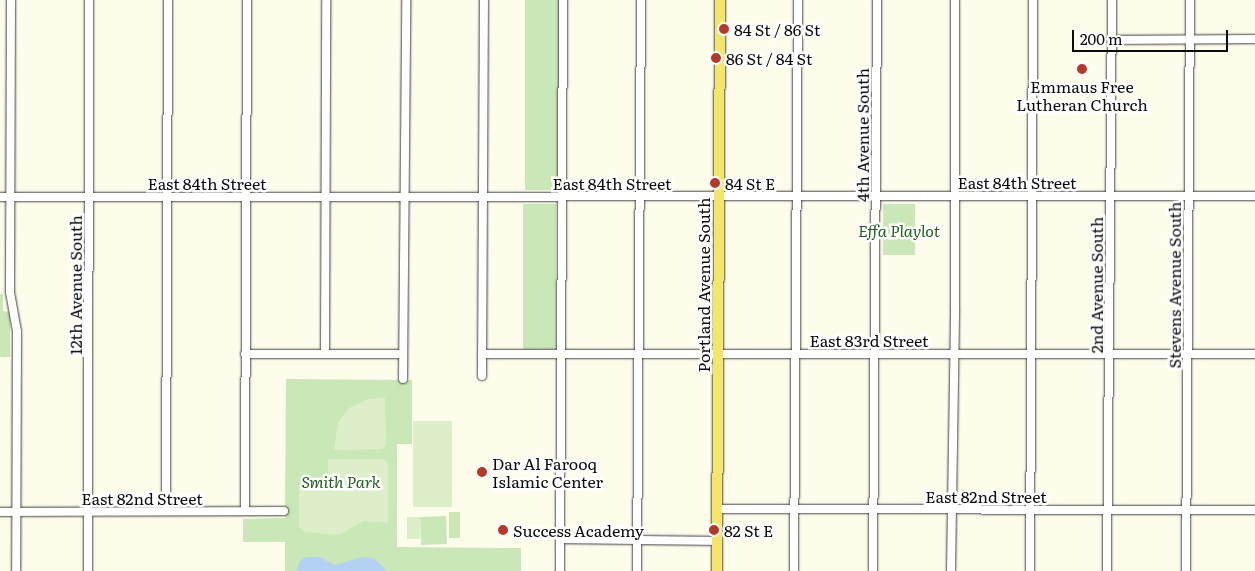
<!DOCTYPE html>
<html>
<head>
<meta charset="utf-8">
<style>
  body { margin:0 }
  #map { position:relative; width:1255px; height:571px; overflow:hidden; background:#fefdec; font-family:Literata,serif }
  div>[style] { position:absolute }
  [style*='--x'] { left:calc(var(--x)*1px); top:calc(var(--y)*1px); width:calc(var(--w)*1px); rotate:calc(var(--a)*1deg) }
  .green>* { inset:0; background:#c9e7b7; transform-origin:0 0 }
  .pitch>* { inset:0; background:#dcefc8; transform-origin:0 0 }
  .water>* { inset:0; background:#b2d1f4 }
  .roads { filter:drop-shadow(0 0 1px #3f3f3f) drop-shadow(0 0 1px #3f3f3f) }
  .minor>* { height:8px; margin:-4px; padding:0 4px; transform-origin:4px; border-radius:4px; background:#fff }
  .major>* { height:10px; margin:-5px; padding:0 5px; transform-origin:5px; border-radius:5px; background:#f4e666 }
  .dots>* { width:14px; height:14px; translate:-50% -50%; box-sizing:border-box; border:2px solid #fff; border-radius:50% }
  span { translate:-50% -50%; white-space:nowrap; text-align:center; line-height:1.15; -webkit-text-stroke:5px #fff; paint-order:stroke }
  .poi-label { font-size:16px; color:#0c0c0c }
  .left { translate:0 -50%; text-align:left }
  .street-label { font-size:16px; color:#0c0c0c }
  .park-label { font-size:16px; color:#23611f; font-style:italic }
  .scale { position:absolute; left:1072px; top:30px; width:156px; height:22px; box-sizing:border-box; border:2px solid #0c0c0c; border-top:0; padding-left:6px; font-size:15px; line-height:18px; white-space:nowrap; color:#0c0c0c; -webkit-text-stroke:4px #fff; paint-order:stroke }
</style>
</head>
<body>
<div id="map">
  <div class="green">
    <i style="left:525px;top:0;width:34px;height:190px"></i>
    <i style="left:523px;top:204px;width:33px;height:145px"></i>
    <i style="left:883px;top:204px;width:32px;height:51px"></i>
    <i style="clip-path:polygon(0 294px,3px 294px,3px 311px,10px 312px,10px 357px,0 357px)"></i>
    <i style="clip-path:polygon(286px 379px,412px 380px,412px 444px,397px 444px,397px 547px,521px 548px,521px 571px,285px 571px,285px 542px,243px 542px,243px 519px,285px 518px)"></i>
    <i style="left:449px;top:512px;width:11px;height:26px"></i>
    <i style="left:446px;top:516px;width:28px;height:26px;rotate:88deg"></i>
  </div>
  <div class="pitch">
    <i style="clip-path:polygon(385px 398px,386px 444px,382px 449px,334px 450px,338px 423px,349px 408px,368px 399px)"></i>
    <i style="left:413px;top:421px;width:39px;height:86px"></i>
    <i style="clip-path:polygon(328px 459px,384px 459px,388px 464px,388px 523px,363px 521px,339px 535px,305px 532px,299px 527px,299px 487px,310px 488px,309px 486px,328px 475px)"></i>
    <i style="left:407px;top:517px;width:13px;height:22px"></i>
  </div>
  <div class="water">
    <i style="clip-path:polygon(310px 557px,319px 557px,335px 565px,363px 557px,375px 559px,387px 571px,297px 571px,299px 563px,303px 558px)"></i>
  </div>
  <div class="roads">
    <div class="minor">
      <i style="--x:11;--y:0;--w:292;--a:90.2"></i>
      <i style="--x:10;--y:292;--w:40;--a:80"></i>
      <i style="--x:17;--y:331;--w:240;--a:90.2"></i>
      <i style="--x:1111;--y:40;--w:144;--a:-0.4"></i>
      <i style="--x:0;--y:197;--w:1255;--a:-0.05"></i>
      <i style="--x:245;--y:354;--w:158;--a:0"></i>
      <i style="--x:325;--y:354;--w:354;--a:-89.8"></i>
      <i style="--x:482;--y:354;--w:773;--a:0"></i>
      <i style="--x:482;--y:376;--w:376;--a:-89.7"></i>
      <i style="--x:403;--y:379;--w:379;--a:-89.5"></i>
      <i style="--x:717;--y:509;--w:538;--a:0.11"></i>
      <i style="--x:166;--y:511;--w:511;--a:-89.78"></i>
      <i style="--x:245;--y:511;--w:511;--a:-89.78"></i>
      <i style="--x:0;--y:512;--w:284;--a:-0.2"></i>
      <i style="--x:561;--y:539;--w:156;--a:0.7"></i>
      <i style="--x:88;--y:571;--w:571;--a:-89.9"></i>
      <i style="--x:560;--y:571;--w:571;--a:-89.7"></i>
      <i style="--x:637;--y:571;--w:571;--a:-89.6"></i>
      <i style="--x:794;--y:571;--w:571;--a:-89.6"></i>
      <i style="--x:873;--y:571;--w:571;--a:-89.6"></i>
      <i style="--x:951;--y:571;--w:263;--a:-89.1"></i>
      <i style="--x:955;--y:308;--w:308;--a:-90"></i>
      <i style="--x:1030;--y:571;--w:571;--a:-89.7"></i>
      <i style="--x:1107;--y:571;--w:571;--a:-89.5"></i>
      <i style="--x:1186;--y:571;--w:571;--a:-89.6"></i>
    </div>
    <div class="major">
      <i style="--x:717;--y:571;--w:571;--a:-89.7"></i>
    </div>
  </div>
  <div class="dots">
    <i style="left:724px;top:29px;background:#b73829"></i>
    <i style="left:716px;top:58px;background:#b73829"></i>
    <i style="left:1082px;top:69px;background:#b73829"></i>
    <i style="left:715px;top:183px;background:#b73829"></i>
    <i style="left:482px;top:472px;background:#b73829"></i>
    <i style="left:503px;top:530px;background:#b73829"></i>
    <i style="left:714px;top:530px;background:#b73829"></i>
  </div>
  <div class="poi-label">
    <span class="left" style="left:734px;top:29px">84 St / 86 St</span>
    <span class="left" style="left:726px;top:58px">86 St / 84 St</span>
    <span style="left:1082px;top:95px">Emmaus Free<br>Lutheran Church</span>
    <span class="left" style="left:725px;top:183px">84 St E</span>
    <span class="left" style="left:492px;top:472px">Dar Al Farooq<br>Islamic Center</span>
    <span class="left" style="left:513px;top:530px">Success Academy</span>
    <span class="left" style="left:724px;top:530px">82 St E</span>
  </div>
  <div class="street-label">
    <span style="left:862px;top:135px;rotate:-90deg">4th Avenue South</span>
    <span style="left:1017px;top:182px">East 84th Street</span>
    <span style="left:207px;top:183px">East 84th Street</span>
    <span style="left:612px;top:183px">East 84th Street</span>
    <span style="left:75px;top:285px;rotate:-90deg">12th Avenue South</span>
    <span style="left:703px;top:285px;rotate:-90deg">Portland Avenue South</span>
    <span style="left:1096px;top:285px;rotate:-90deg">2nd Avenue South</span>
    <span style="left:1174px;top:285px;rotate:-90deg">Stevens Avenue South</span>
    <span style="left:869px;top:340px">East 83rd Street</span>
    <span style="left:986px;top:496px">East 82nd Street</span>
    <span style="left:142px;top:498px">East 82nd Street</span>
  </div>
  <div class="park-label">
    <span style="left:899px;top:230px">Effa Playlot</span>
    <span style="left:341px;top:481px">Smith Park</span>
  </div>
  <div class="scale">200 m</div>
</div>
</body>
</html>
